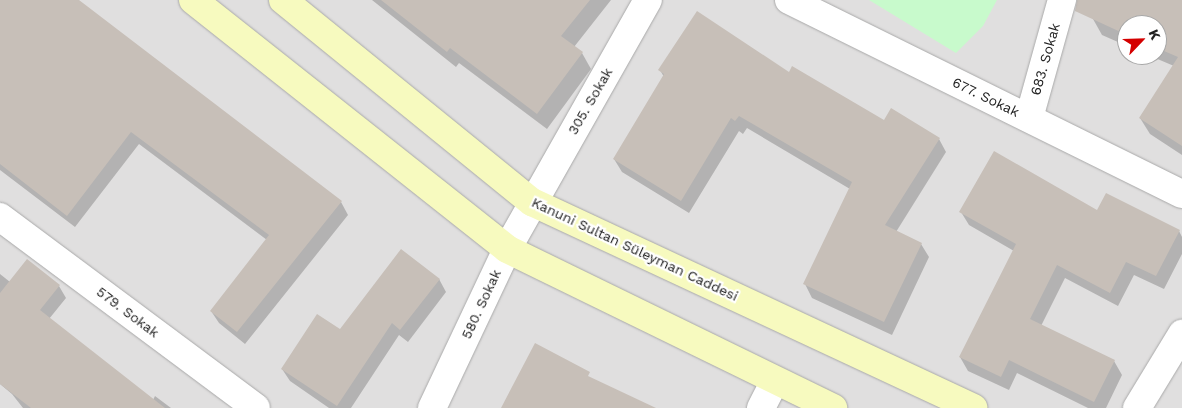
<!DOCTYPE html>
<html>
<head>
<meta charset="utf-8">
<style>
  body { margin:0 }
  #map { position:relative; width:1182px; height:408px; overflow:hidden; background:#f2efe9; font-family:"Work Sans",sans-serif }
  div>[style] { position:absolute }
  [style*='--x'] { left:calc(var(--x)*1px); top:calc(var(--y)*1px); width:calc(var(--w)*1px); rotate:calc(var(--a)*1deg) }
  .residential>* { inset:0; background:#e0dfdf }
  .park>* { inset:0; background:#c8facc }
  .shadow>* { inset:0; background:#0003 }
  .building>* { inset:0; background:#c7bfb8 }
  .roads { filter:drop-shadow(0 0 1px #a9a9a9) drop-shadow(0 0 1px #a9a9a9) }
  .street>* { height:28px; margin:-14px; padding:0 14px; transform-origin:14px; border-radius:14px; background:#fff }
  .secondary>* { height:28px; margin:-14px; padding:0 14px; transform-origin:14px; border-radius:14px; background:#f7fabf }
  span { translate:-50% -50%; white-space:nowrap; text-align:center; line-height:1.15; -webkit-text-stroke:4.5px #fff; paint-order:stroke }
  .street-label { font-size:14px; color:#222 }
  .north { position:absolute; left:1117px; top:15px; width:50px; height:50px; box-sizing:border-box; background:#fff; border:1px solid #a7a7a7; border-radius:50%; rotate:66deg; font-size:14px; font-weight:700; line-height:20px; text-align:center; color:#222 }
  .north::after { content:''; display:block; margin:auto; width:18px; height:22px; background:#d40000; clip-path:polygon(50% 0,100% 100%,50% 72%,0 100%) }
</style>
</head>
<body>
<div id="map">
  <div class="residential">
    <i style="clip-path:polygon(evenodd,0 0,1182px 0,1182px 408px,0 408px,0 0,1127px 25px,1157px 25px,1157px 55px,1127px 55px,1127px 25px)"></i>
  </div>
  <div class="park">
    <i style="clip-path:polygon(869px 0,997px 0,983px 26px,956px 53px)"></i>
  </div>
  <div class="shadow">
    <i style="clip-path:polygon(0 0,74px 0,341px 202px,348px 215px,245px 344px,219px 323px,211px 311px,267px 240px,139px 144px,75px 227px,0 170px)"></i>
    <i style="clip-path:polygon(372px 0,611px 0,574px 47px,582px 53px,591px 69px,547px 129px,459px 63px,456px 67px)"></i>
    <i style="clip-path:polygon(1102px 0,1182px 0,1182px 155px,1150px 134px,1140px 118px,1174px 66px,1148px 55px,1157px 55px,1157px 25px,1127px 25px,1127px 46px,1102px 35px,1093px 19px)"></i>
    <i style="clip-path:polygon(660px 70px,789px 74px,885px 122px,939px 139px,946px 152px,896px 232px,921px 244px,929px 257px,892px 335px,812px 298px,805px 284px,850px 189px,747px 128px,743px 134px,739px 131px,689px 213px,622px 172px,614px 159px,664px 77px)"></i>
    <i style="clip-path:polygon(1098px 211px,1179px 231px,1182px 237px,1182px 254px,1164px 289px,1134px 275px,1118px 306px,1065px 278px,1041px 326px,1114px 361px,1122px 375px,1106px 408px,1088px 408px,1017px 373px,1009px 390px,968px 371px,960px 357px,1014px 251px,969px 225px,961px 212px)"></i>
    <i style="clip-path:polygon(0 274px,10px 282px,59px 286px,66px 298px,49px 319px,153px 400px,155px 396px,171px 408px,23px 408px,12px 394px,0 384px)"></i>
    <i style="clip-path:polygon(439px 279px,446px 292px,408px 342px,399px 335px,351px 408px,329px 408px,290px 381px,282px 369px,341px 331px)"></i>
  </div>
  <div class="building">
    <i style="clip-path:polygon(0 0,79px 0,342px 201px,237px 332px,210px 311px,269px 235px,131px 132px,67px 216px,0 164px)"></i>
    <i style="clip-path:polygon(381px 0,590px 0,561px 36px,583px 52px,537px 114px,450px 48px,447px 52px)"></i>
    <i style="clip-path:polygon(1077px 0,1182px 0,1182px 146px,1139px 118px,1178px 57px,1157px 48px,1157px 25px,1127px 25px,1127px 35px,1075px 11px)"></i>
    <i style="clip-path:polygon(697px 11px,789px 72px,792px 66px,884px 120px,891px 108px,940px 138px,885px 225px,922px 243px,884px 322px,803px 284px,852px 182px,739px 116px,735px 121px,731px 118px,681px 201px,613px 159px,664px 74px,658px 70px)"></i>
    <i style="clip-path:polygon(994px 151px,1097px 210px,1106px 193px,1180px 230px,1156px 276px,1126px 262px,1110px 293px,1057px 265px,1030px 319px,1115px 360px,1094px 402px,1009px 360px,1001px 377px,959px 357px,1016px 244px,959px 212px)"></i>
    <i style="clip-path:polygon(401px 249px,440px 279px,400px 330px,392px 323px,337px 406px,281px 369px,317px 314px,340px 329px)"></i>
    <i style="clip-path:polygon(27px 259px,60px 285px,40px 310px,165px 408px,31px 408px,0 384px,0 293px)"></i>
    <i style="clip-path:polygon(535px 343px,590px 372px,588px 376px,656px 408px,501px 408px)"></i>
  </div>
  <div class="roads">
    <div class="street">
      <i style="--x:789;--y:0;--w:438;--a:26.3"></i>
      <i style="--x:1029;--y:118;--w:123;--a:-74.4"></i>
      <i style="--x:0;--y:217;--w:319;--a:36.7"></i>
      <i style="--x:432;--y:408;--w:176;--a:-64.7"></i>
      <i style="--x:507;--y:249;--w:286;--a:-60.5"></i>
      <i style="--x:761;--y:408;--w:30;--a:-63"></i>
      <i style="--x:1137;--y:408;--w:87;--a:-58.7"></i>
    </div>
    <div class="secondary">
      <i style="--x:193;--y:0;--w:401;--a:38.4"></i>
      <i style="--x:507;--y:249;--w:363;--a:26"></i>
      <i style="--x:283;--y:0;--w:321;--a:39.1"></i>
      <i style="--x:532;--y:202;--w:487;--a:25"></i>
    </div>
  </div>
  <div class="street-label">
    <span style="left:1045px;top:59px;rotate:-74deg">683. Sokak</span>
    <span style="left:986px;top:97px;rotate:26deg">677. Sokak</span>
    <span style="left:590px;top:101px;rotate:-60deg">305. Sokak</span>
    <span style="left:635px;top:249px;rotate:25deg">Kanuni Sultan Süleyman Caddesi</span>
    <span style="left:481px;top:304px;rotate:-65deg">580. Sokak</span>
    <span style="left:128px;top:312px;rotate:37deg">579. Sokak</span>
  </div>
  <div class="north">K</div>
</div>
</body>
</html>
